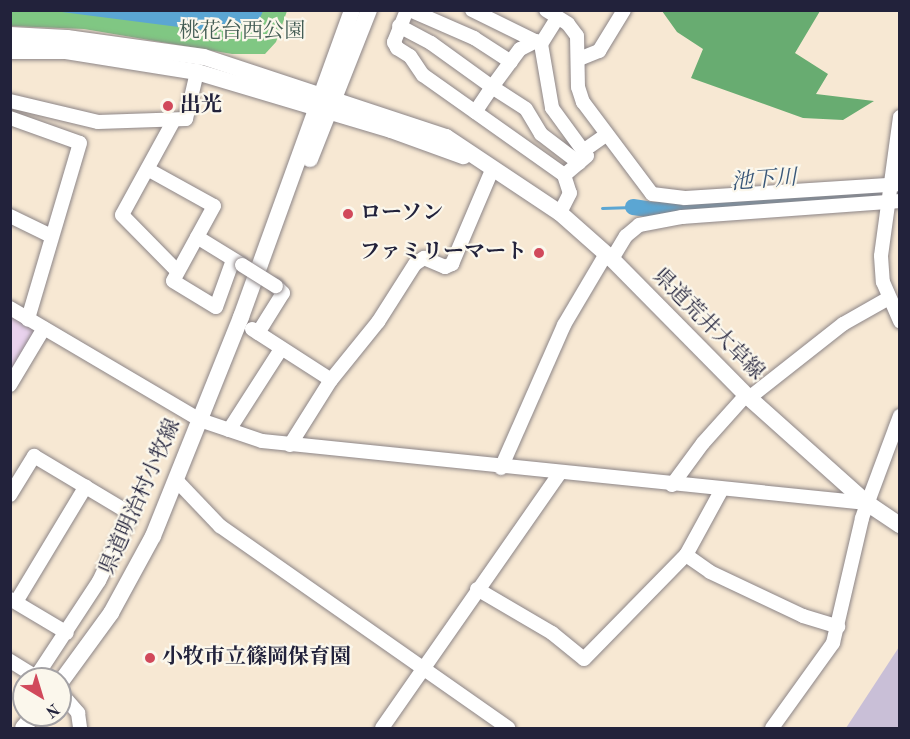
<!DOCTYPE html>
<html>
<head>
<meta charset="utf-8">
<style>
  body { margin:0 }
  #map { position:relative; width:910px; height:739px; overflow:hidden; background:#f7e8d3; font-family:"Old Standard TT","Noto Serif JP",serif }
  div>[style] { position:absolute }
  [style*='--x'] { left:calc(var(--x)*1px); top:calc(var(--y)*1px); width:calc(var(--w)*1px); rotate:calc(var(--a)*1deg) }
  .built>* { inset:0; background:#e9d2ed }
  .industrial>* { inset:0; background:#c9bfd7 }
  .green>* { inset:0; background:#80c783 }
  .forest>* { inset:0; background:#68ac71 }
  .water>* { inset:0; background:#5ba6d3 }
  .stream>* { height:3px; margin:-1.5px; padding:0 1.5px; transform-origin:1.5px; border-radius:1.5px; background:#5ba6d3 }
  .river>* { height:16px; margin:-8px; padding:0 8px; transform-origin:8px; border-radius:8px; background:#5ba6d3 }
  .roads { filter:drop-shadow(0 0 2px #8c8587) drop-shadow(0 0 2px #8c8587) }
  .minor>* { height:14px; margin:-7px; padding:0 7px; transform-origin:7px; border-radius:7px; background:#fff }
  .major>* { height:16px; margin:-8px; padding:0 8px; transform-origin:8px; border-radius:8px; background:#fff }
  .bridges { filter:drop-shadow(0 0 2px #8c8587) drop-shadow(0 0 2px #8c8587) }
  .minor-bridge>* { height:14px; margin:-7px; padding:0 7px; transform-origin:7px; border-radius:7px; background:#fff }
  .dots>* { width:16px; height:16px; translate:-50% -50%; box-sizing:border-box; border:3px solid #fbf7ec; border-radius:50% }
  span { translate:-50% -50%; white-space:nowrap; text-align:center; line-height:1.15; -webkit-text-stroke:4.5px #fbf7ec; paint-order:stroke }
  .park-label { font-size:21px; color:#435c54 }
  .poi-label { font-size:21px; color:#22223b; font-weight:700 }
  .left { translate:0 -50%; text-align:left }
  .right { translate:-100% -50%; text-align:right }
  .street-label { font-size:21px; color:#22223b }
  .water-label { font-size:22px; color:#395778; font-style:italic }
  .frame { position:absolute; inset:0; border:12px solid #22223b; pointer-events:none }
  .north { position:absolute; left:12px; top:667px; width:60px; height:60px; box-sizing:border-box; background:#fbf7ec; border:2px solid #a4a2a5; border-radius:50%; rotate:142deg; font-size:16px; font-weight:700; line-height:24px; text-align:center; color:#22223b }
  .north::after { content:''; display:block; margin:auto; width:21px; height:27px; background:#d1495b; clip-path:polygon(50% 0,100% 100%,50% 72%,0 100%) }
</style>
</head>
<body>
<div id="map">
  <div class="built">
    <i style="clip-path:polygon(11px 316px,35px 330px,11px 377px)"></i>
  </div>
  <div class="industrial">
    <i style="clip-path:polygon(899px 647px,899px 728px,846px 728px)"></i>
  </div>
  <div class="green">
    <i style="clip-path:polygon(11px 11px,287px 11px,276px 42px,265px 54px,232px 54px,84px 29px,11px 26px)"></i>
  </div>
  <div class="forest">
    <i style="clip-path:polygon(662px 11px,820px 11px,795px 53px,828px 74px,816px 94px,874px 101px,843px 120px,803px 118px,691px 78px,703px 49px,677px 32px)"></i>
  </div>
  <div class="water">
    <i style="clip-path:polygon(54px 11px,263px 11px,259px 20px,210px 31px)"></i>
  </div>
  <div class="stream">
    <i style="--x:602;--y:208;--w:31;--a:-2"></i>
  </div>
  <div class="river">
    <i style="--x:633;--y:207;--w:22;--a:8"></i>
    <i style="--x:655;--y:210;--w:246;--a:-3.7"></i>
  </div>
  <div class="roads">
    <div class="minor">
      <i style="--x:407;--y:10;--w:35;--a:112"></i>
      <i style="--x:394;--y:42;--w:7;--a:63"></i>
      <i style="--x:397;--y:48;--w:15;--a:32"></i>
      <i style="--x:410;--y:56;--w:23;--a:56"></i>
      <i style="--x:423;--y:75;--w:173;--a:35.3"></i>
      <i style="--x:564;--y:175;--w:19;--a:72"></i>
      <i style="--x:570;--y:193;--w:22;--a:117"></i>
      <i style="--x:410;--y:10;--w:70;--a:23.6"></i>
      <i style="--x:474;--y:38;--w:44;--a:33"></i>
      <i style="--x:472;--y:10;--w:77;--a:26.2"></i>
      <i style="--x:541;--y:44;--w:65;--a:80.2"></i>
      <i style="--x:552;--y:108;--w:59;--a:53.9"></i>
      <i style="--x:587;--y:156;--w:30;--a:140"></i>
      <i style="--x:546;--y:10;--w:26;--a:32"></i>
      <i style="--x:568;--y:24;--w:15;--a:53"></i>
      <i style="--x:577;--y:36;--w:51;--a:88.9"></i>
      <i style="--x:578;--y:87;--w:16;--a:72"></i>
      <i style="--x:583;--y:102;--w:115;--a:53.1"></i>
      <i style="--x:652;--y:194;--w:33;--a:7"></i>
      <i style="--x:685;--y:198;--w:215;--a:-3.7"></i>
      <i style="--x:399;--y:26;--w:36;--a:28"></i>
      <i style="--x:431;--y:43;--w:75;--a:35.8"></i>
      <i style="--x:492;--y:87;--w:30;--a:124"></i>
      <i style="--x:536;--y:41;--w:18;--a:153"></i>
      <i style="--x:520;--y:49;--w:47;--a:126.4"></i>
      <i style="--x:492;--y:87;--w:40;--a:32.9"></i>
      <i style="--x:526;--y:109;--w:29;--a:59"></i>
      <i style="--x:541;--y:134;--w:48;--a:37.3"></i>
      <i style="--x:541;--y:44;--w:31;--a:-58"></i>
      <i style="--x:579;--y:59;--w:22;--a:-22"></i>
      <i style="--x:599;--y:51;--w:48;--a:-58.6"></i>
      <i style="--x:10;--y:101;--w:90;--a:13.4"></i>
      <i style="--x:98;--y:122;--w:88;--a:-2"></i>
      <i style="--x:186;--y:119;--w:48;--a:-76.8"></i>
      <i style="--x:900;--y:117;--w:140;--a:97.8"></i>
      <i style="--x:881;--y:256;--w:26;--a:86"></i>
      <i style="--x:883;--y:282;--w:43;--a:66.4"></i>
      <i style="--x:10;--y:118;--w:74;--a:19.7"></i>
      <i style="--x:80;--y:143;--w:184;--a:106.5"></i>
      <i style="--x:174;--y:120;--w:108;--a:118.7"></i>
      <i style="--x:122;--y:215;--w:78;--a:45.5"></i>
      <i style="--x:583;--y:151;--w:29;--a:-35"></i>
      <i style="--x:149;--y:170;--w:74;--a:29"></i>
      <i style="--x:214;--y:206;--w:85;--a:118.7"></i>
      <i style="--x:173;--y:281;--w:50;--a:31.2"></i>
      <i style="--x:216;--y:307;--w:50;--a:-70.1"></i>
      <i style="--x:10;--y:216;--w:46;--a:26"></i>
      <i style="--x:197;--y:237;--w:52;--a:31.5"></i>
      <i style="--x:612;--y:259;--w:27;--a:-59"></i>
      <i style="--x:626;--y:236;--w:17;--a:-40"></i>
      <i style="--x:639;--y:225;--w:44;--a:-10.5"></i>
      <i style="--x:682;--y:217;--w:219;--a:-4.2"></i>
      <i style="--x:10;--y:308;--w:221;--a:30.5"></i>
      <i style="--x:200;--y:420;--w:65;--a:18.7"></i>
      <i style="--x:262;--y:441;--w:608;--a:5.85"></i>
      <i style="--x:252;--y:329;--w:94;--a:32.8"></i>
      <i style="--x:258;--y:333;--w:47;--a:-58"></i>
      <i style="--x:283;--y:293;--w:10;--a:-135"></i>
      <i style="--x:10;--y:385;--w:66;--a:-59.2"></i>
      <i style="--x:749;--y:398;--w:120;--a:-38.2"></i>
      <i style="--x:843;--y:324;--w:51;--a:-29.6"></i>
      <i style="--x:229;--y:430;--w:96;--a:-57.3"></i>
      <i style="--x:290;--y:445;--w:77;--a:-57.8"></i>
      <i style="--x:331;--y:380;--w:75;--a:-51"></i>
      <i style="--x:378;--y:322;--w:69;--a:-57.5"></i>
      <i style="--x:415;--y:264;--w:11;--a:-34"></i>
      <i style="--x:424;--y:258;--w:23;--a:23"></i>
      <i style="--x:445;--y:267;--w:8;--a:-23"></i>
      <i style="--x:452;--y:264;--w:104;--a:-66.9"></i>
      <i style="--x:501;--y:468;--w:156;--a:-66.2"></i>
      <i style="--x:564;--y:325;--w:82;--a:-59.4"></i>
      <i style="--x:176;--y:480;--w:64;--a:46.3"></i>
      <i style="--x:220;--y:526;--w:352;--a:35"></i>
      <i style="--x:672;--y:485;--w:52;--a:-53.6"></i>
      <i style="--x:703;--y:443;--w:64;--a:-48.1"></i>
      <i style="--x:721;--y:491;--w:73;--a:118.7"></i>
      <i style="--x:686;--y:555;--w:29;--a:35"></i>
      <i style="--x:710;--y:572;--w:103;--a:25.3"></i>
      <i style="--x:803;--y:616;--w:37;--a:17"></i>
      <i style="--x:10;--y:495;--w:46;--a:-58.4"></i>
      <i style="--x:34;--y:456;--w:113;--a:30.9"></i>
      <i style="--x:131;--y:514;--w:74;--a:115.5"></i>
      <i style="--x:99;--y:581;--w:115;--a:123.3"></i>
      <i style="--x:36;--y:677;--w:31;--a:-148"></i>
      <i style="--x:477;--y:589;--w:87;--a:30.4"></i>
      <i style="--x:552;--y:633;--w:41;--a:39.1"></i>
      <i style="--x:584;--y:659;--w:146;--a:-45.6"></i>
      <i style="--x:10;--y:599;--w:66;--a:30.8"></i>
      <i style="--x:16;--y:602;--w:135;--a:-58.9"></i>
      <i style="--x:60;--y:692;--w:28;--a:49"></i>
      <i style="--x:78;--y:713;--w:15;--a:82"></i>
      <i style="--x:382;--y:728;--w:310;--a:-55.1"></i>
      <i style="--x:772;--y:728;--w:105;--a:-54.3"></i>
      <i style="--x:833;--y:643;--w:128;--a:-76.9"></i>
      <i style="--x:862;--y:518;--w:109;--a:-69.6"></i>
    </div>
    <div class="major">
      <i style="--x:10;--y:35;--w:57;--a:3"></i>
      <i style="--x:67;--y:38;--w:138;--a:7.9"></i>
      <i style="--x:204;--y:57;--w:255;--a:18.3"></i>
      <i style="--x:446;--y:137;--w:137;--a:33.7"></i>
      <i style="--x:560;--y:213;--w:69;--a:41.5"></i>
      <i style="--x:612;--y:259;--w:191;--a:45.4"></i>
      <i style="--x:746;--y:395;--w:162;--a:41.8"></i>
      <i style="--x:867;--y:503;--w:40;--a:34"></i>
      <i style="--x:10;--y:51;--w:56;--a:0"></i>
      <i style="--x:66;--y:51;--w:133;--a:9.1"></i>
      <i style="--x:197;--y:72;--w:202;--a:16.6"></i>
      <i style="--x:391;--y:130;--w:77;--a:19.9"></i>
      <i style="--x:310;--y:159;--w:160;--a:-68.4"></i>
      <i style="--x:60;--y:683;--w:87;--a:-53.9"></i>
      <i style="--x:111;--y:613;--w:88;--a:-61.4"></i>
      <i style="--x:153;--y:536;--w:236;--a:-68.1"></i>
      <i style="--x:241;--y:317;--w:326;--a:-70.1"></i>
      <i style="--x:23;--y:728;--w:17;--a:-50"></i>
    </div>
  </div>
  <div class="bridges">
    <div class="minor-bridge">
      <i style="--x:242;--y:265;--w:40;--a:32"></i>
    </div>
  </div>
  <div class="dots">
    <i style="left:168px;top:106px;background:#d1495b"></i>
    <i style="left:348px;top:214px;background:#d1495b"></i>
    <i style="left:539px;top:253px;background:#d1495b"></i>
    <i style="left:150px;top:658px;background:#d1495b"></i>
  </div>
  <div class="park-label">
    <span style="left:242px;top:32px">桃花台西公園</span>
  </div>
  <div class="poi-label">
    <span class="left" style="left:180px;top:106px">出光</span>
    <span class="left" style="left:360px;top:214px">ローソン</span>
    <span class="right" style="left:527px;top:253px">ファミリーマート</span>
    <span class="left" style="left:162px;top:658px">小牧市立篠岡保育園</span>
  </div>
  <div class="street-label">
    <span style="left:708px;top:325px;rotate:45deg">県道荒井大草線</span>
    <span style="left:141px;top:497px;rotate:-66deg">県道明治村小牧線</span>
  </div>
  <div class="water-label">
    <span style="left:764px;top:181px;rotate:-4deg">池下川</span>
  </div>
  <div class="frame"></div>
  <div class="north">N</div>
</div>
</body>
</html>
